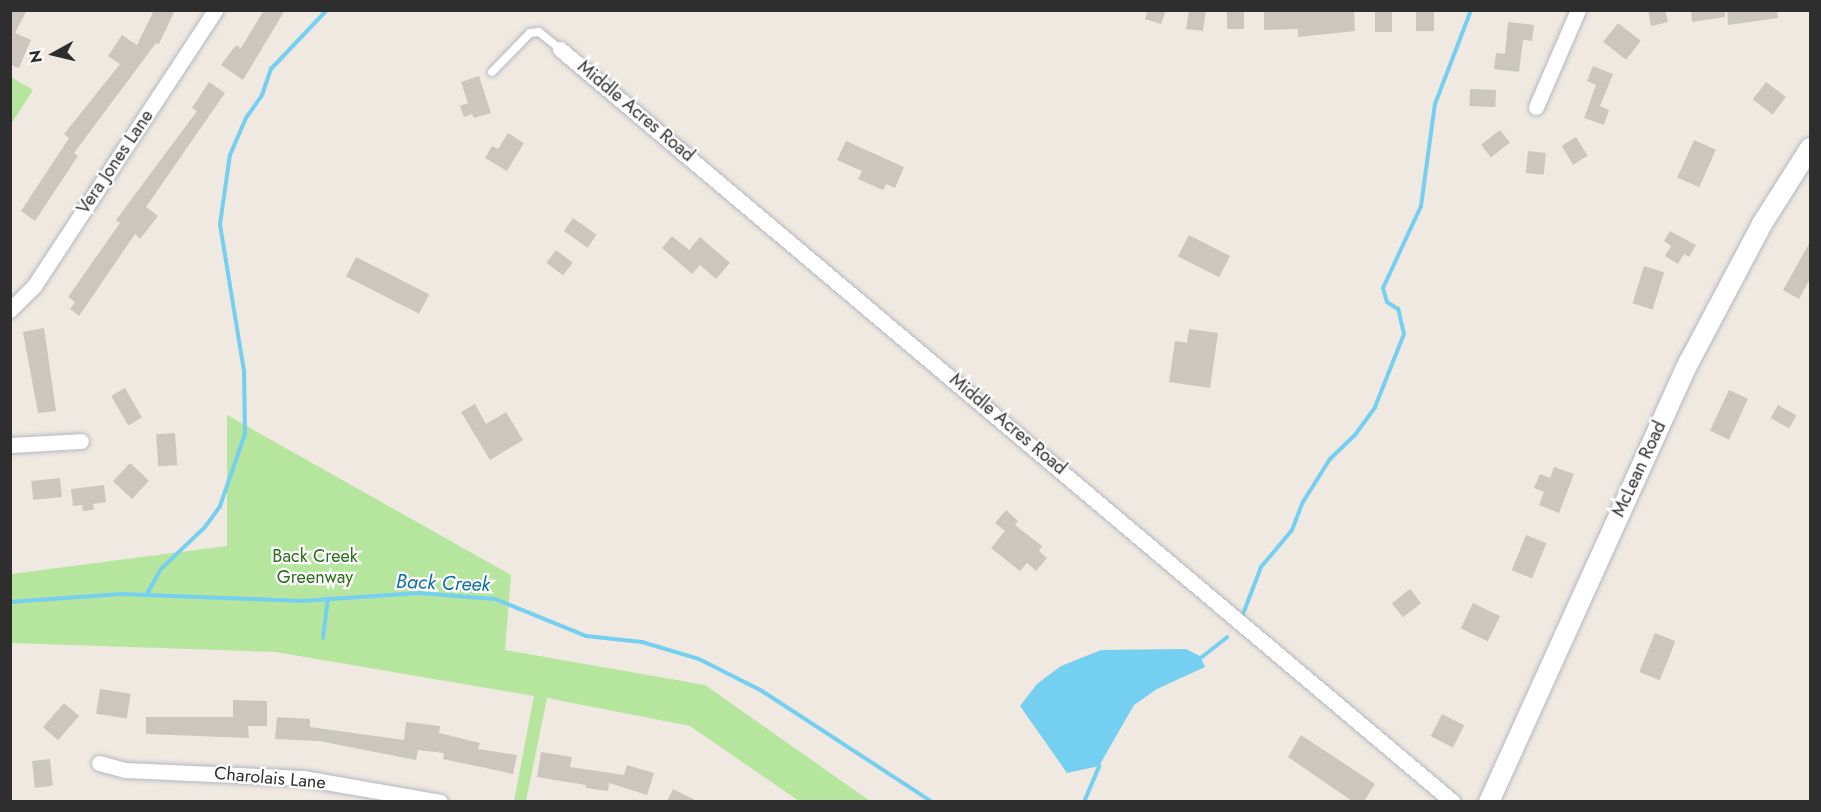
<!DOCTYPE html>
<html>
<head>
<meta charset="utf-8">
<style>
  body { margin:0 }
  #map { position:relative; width:1821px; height:812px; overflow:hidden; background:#efe9e1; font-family:Jost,sans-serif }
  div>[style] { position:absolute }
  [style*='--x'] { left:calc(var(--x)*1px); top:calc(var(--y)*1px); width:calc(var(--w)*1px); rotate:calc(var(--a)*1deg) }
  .green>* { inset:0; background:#b6e59e }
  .water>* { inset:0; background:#75cff0 }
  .stream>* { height:4px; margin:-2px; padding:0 2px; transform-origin:2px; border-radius:2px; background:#75cff0 }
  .building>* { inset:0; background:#cbc7bf; transform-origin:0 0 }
  .roads { filter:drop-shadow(0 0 2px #b4b7c1) drop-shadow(0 0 2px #b4b7c1) }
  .service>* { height:8px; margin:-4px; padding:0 4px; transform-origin:4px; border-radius:4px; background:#fff }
  .minor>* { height:15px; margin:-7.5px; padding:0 7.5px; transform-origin:7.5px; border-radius:7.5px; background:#fff }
  .tertiary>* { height:20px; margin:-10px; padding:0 10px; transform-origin:10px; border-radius:10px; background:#fff }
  span { translate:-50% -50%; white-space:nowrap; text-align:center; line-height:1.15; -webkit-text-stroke:4.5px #fff; paint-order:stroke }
  .street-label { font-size:18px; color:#2e2e2e }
  .park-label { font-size:18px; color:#2c6e1b }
  .water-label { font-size:20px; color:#0d6fa3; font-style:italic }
  .frame { position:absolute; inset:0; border:12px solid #2e2e2e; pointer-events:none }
  .north { position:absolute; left:24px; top:24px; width:60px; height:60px; -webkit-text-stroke:4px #fff; paint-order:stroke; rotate:262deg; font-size:16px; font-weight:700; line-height:24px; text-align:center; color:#2e2e2e }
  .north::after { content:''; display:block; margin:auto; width:21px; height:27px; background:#2e2e2e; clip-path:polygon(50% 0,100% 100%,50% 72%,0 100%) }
</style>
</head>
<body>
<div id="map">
  <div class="green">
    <i style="clip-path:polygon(11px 77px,33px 90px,11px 124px)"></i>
    <i style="clip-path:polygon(227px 415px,511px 575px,505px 650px,705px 685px,870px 801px,799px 801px,690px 726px,547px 698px,526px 801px,514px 801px,534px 696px,276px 652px,11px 643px,11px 574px,227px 546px)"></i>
  </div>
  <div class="water">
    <i style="clip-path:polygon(1186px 649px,1200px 656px,1205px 667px,1157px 689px,1134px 705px,1099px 766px,1067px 773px,1020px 706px,1037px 684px,1061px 666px,1101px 650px)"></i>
  </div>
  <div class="stream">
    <i style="--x:147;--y:594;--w:29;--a:-61"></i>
    <i style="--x:161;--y:569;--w:61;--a:-43.7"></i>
    <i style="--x:205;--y:527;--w:26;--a:-54"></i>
    <i style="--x:220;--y:506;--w:76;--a:-70.9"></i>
    <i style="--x:245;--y:434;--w:63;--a:-90.9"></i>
    <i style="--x:244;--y:371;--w:149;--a:-99.3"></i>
    <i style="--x:220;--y:224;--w:70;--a:-81.8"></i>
    <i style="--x:230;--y:155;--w:40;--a:-66.6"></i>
    <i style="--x:246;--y:118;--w:28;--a:-55"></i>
    <i style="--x:262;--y:95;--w:28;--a:-71"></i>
    <i style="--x:271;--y:69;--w:81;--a:-46.5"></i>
    <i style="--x:10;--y:602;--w:111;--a:-4.1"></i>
    <i style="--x:121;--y:594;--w:181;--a:2.2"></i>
    <i style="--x:302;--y:601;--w:117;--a:-3.9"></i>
    <i style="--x:419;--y:593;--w:76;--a:4.5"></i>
    <i style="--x:495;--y:599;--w:98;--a:22.1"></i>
    <i style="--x:586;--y:636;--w:56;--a:6.1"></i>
    <i style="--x:642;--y:642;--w:59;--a:16.6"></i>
    <i style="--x:699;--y:659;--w:71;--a:26.9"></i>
    <i style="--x:762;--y:691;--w:203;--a:33.1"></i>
    <i style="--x:1243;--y:614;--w:50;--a:-69"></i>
    <i style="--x:1261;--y:567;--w:48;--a:-50"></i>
    <i style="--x:1292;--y:530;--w:30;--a:-69"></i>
    <i style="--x:1303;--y:502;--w:51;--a:-57.9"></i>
    <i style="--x:1330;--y:459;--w:35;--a:-44"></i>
    <i style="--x:1355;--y:435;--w:34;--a:-54"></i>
    <i style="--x:1375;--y:407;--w:79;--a:-68.3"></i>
    <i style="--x:1404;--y:334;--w:26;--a:-103"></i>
    <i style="--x:1398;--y:309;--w:13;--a:-148"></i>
    <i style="--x:1387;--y:302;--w:15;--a:-106"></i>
    <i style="--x:1383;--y:288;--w:90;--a:-65.1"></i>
    <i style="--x:1421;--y:206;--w:103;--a:-82.2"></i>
    <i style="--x:1435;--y:104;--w:101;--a:-69"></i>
    <i style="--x:323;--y:638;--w:40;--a:-82.9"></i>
    <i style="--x:1198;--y:660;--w:37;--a:-38"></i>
    <i style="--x:1084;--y:802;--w:39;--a:-67"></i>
    <i style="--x:1099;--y:766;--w:6;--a:-129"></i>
  </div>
  <div class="building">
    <i style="clip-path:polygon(10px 10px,27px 10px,15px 33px,31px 40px,19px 68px,10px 65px)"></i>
    <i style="clip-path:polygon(154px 10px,175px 10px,159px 44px,156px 43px,74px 153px,78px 156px,35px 221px,21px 211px,69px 138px,64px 134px,120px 64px,108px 56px,122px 35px,137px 45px)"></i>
    <i style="clip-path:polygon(264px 10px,285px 10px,243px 80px,221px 65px,236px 45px,241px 48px)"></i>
    <i style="clip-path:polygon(1148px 10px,1166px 10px,1161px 24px,1145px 19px)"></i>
    <i style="clip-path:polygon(1189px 10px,1206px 10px,1203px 31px,1186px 29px)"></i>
    <i style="left:1227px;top:10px;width:17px;height:19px"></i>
    <i style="clip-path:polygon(1264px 10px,1354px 10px,1355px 31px,1298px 37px,1298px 29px,1264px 30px)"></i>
    <i style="left:1375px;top:10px;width:17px;height:22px"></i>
    <i style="left:1416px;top:10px;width:18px;height:21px"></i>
    <i style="clip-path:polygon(1648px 10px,1665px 10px,1668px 22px,1651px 26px)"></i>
    <i style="clip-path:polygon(1691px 10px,1725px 10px,1725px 17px,1692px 22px)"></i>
    <i style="clip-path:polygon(1727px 10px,1777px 10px,1778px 18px,1728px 25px)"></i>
    <i style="clip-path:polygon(1508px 22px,1534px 25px,1532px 41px,1523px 40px,1519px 72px,1494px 69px,1496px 53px,1505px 54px)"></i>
    <i style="left:1618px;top:23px;width:29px;height:24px;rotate:38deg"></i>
    <i style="clip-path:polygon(1593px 66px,1613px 74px,1600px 106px,1609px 110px,1604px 125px,1584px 118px,1596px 85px,1587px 81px)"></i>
    <i style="clip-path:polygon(479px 76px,491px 113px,474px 118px,472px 114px,464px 117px,460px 106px,468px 103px,461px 82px)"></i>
    <i style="clip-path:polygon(209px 82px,225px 93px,146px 207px,158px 216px,140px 239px,135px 234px,79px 316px,70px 309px,75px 302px,68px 297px,120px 223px,116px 220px,197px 111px,192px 108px)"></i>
    <i style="left:1766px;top:82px;width:25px;height:22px;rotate:37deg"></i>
    <i style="left:1470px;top:89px;width:26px;height:17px;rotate:2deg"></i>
    <i style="left:1500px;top:130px;width:16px;height:24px;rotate:52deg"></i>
    <i style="clip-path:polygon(508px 133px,524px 143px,507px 171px,485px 158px,492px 146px,498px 149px)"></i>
    <i style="left:1576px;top:137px;width:22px;height:17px;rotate:58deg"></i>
    <i style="left:1694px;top:140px;width:24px;height:41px;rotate:24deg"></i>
    <i style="clip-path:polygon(846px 141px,904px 167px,895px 188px,886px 184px,883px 190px,858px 179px,862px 171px,837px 160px)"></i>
    <i style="left:1528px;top:151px;width:18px;height:22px;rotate:6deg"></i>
    <i style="left:573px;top:218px;width:29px;height:16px;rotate:35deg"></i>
    <i style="clip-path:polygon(1670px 231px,1696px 245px,1689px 257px,1684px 254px,1678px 264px,1665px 256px,1671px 246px,1664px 241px)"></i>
    <i style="left:1189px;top:235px;width:46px;height:24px;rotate:27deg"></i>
    <i style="clip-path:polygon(672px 236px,689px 250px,700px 237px,730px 263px,716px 279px,700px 265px,692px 274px,662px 248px)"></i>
    <i style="clip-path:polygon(1810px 242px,1810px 279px,1799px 299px,1783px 290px)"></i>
    <i style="left:556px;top:250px;width:21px;height:16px;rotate:37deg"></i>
    <i style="left:356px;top:257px;width:82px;height:22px;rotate:27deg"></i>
    <i style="left:1644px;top:266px;width:21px;height:39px;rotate:17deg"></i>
    <i style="clip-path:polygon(44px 328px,56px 411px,38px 413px,23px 332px)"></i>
    <i style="clip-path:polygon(1189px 329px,1218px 333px,1210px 388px,1169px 382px,1175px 341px,1187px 343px)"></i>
    <i style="left:125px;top:388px;width:34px;height:16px;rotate:60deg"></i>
    <i style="left:1729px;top:390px;width:21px;height:45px;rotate:25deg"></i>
    <i style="clip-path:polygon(475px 404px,486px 424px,506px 412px,523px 440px,490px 460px,461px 412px)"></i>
    <i style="left:1778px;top:405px;width:21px;height:15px;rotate:29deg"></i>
    <i style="left:175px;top:433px;width:32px;height:19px;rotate:86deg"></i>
    <i style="left:130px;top:463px;width:26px;height:25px;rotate:43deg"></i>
    <i style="clip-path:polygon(1554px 467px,1574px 474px,1559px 513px,1539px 505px,1544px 492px,1534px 488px,1540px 474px,1550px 478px)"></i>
    <i style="left:60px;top:478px;width:19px;height:29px;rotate:84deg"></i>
    <i style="clip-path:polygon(104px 485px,106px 502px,93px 504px,94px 510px,83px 511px,82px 505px,73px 506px,71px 489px)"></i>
    <i style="clip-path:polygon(1006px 510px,1018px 521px,1015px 525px,1042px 546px,1039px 551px,1047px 558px,1036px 571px,1027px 563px,1020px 571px,991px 548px,1005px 531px,995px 523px)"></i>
    <i style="left:1526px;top:535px;width:22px;height:38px;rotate:22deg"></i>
    <i style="left:1410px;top:589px;width:18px;height:23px;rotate:52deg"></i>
    <i style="left:1473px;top:603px;width:30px;height:28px;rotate:26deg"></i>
    <i style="left:1655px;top:633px;width:22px;height:42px;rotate:22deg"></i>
    <i style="left:100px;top:689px;width:31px;height:25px;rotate:9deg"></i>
    <i style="clip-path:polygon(233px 700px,267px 701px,267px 726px,248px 726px,249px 738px,146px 734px,146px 717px,233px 717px)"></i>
    <i style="left:64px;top:703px;width:20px;height:32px;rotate:41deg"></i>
    <i style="left:1442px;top:714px;width:25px;height:25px;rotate:27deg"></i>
    <i style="clip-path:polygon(277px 717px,310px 719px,310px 727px,404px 740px,406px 722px,440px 726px,439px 733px,480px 743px,478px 749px,517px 755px,513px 774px,443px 759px,444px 753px,418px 750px,416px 760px,319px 741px,275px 739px)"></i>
    <i style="clip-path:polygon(1301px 735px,1375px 784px,1364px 801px,1352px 801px,1288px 757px)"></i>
    <i style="clip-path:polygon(541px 752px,572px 757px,570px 767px,624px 775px,627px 765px,654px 773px,647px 795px,609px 783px,608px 791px,586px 788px,586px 785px,537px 777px)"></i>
    <i style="left:50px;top:759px;width:27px;height:18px;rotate:84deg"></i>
    <i style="clip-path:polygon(673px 789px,697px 801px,667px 801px)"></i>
  </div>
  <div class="roads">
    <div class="service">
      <i style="--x:492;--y:72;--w:54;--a:-45.7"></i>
      <i style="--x:530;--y:33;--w:9;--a:-6"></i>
      <i style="--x:539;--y:32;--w:27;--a:39"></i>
    </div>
    <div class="minor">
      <i style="--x:560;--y:49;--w:1168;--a:40.14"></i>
      <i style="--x:1536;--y:107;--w:106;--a:-66.6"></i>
      <i style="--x:10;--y:310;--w:34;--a:-45"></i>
      <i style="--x:34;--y:286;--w:330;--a:-56.7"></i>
      <i style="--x:10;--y:445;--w:71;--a:-3.2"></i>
      <i style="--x:99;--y:763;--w:27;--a:15"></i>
      <i style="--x:125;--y:770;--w:178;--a:2.6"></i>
      <i style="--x:303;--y:778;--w:139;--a:9.9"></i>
    </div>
    <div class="tertiary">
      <i style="--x:1489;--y:802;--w:483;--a:-65.6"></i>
      <i style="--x:1689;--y:362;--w:156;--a:-62.1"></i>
      <i style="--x:1762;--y:224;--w:90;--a:-57.7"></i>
    </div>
  </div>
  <div class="street-label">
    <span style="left:636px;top:111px;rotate:40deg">Middle Acres Road</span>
    <span style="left:115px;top:162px;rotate:-56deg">Vera Jones Lane</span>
    <span style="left:1008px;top:424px;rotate:40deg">Middle Acres Road</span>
    <span style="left:1639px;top:469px;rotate:-65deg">McLean Road</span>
    <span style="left:270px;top:778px;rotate:5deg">Charolais Lane</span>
  </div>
  <div class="park-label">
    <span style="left:315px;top:567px">Back Creek<br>Greenway</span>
  </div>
  <div class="water-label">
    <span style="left:443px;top:583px;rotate:2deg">Back Creek</span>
  </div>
  <div class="frame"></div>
  <div class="north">N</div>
</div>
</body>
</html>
